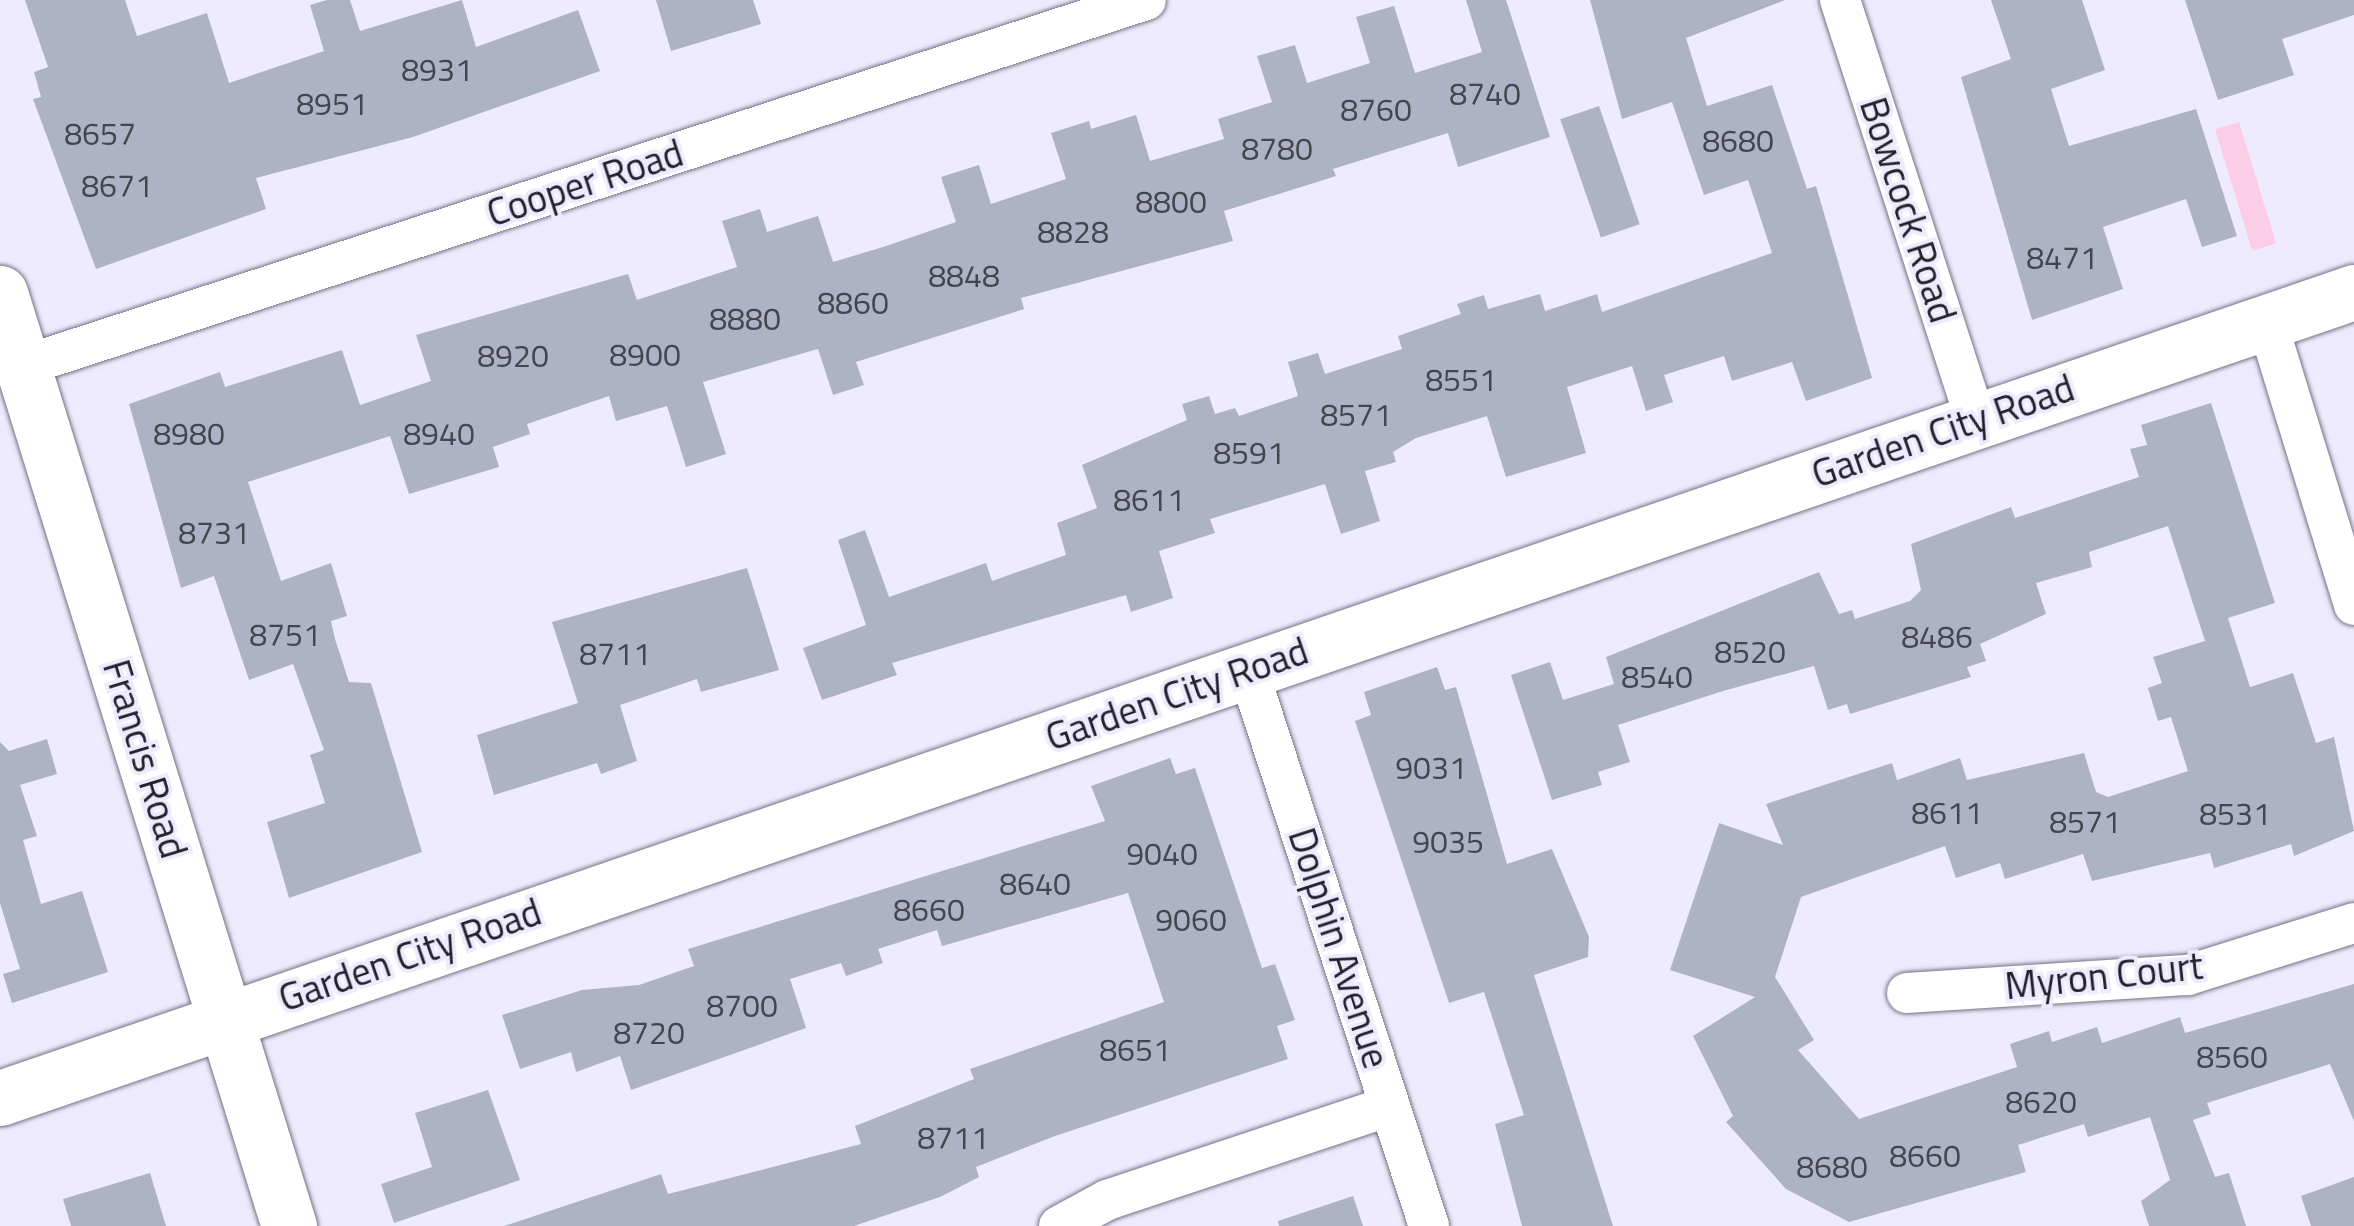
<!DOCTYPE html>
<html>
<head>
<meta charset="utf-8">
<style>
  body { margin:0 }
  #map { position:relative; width:2354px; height:1226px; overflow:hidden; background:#efebfe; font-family:"Titillium Web",sans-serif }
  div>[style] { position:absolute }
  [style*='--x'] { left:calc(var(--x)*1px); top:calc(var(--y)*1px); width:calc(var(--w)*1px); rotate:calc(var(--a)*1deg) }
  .green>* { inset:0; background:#fbcde7; transform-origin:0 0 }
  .building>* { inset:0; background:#adb3c4; transform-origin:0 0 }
  .roads { filter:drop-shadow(0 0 2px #757282) drop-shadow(0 0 2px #757282) }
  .street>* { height:40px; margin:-20px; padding:0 20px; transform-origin:20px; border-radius:20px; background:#fff }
  .secondary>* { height:55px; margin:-27.5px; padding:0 27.5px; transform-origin:27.5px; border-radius:27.5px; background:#fff }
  span { translate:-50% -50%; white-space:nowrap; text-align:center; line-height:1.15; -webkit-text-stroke:8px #efebfe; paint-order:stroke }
  .number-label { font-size:32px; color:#44454e }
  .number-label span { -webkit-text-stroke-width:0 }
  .street-label { font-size:38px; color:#212027 }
</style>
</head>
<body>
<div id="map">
  <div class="green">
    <i style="left:2239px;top:122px;width:127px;height:25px;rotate:73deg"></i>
  </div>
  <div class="building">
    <i style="clip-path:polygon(25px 0,125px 0,137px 36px,207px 13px,229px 83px,324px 51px,310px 5px,327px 0,350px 0,360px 31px,462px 0,476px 47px,578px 10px,600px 71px,413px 137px,256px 178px,266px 209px,96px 269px,33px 99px,41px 97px,34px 72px,48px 67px)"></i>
    <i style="clip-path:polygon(656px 0,753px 0,761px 24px,671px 51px)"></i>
    <i style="clip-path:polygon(1466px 0,1506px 0,1550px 137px,1458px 167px,1448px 133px,1333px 169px,1336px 176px,1224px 211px,1233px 241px,1021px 298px,1024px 309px,856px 362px,864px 385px,833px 395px,818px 349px,703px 382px,726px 454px,686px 467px,667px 406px,616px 421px,609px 396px,527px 424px,530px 434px,493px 447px,499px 467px,409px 494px,390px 436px,248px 482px,281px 581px,331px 563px,347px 616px,331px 621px,335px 639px,349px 682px,371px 683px,422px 852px,289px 898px,267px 822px,325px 803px,310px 755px,324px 750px,293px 664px,249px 680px,214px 576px,181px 588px,129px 404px,220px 372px,225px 387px,342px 350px,360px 405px,431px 381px,416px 335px,628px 274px,637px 300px,737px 267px,722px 221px,760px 209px,767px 232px,818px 216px,833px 262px,883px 247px,956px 222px,941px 177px,979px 165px,991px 204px,1066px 179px,1051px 133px,1089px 121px,1091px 129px,1136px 115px,1150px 161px,1224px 139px,1218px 119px,1272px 102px,1257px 56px,1295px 45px,1307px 83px,1370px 63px,1356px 17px,1394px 6px,1415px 73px,1482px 52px)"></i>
    <i style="clip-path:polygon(1590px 0,1785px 0,1686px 38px,1707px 106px,1772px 85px,1807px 189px,1816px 186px,1872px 378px,1806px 401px,1792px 362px,1732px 381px,1724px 356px,1664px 375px,1673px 402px,1646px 411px,1632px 366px,1567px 387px,1586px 453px,1506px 477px,1487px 416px,1416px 438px,1393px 452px,1396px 462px,1365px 471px,1380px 521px,1341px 534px,1325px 484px,1210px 519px,1215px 533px,1159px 551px,1173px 598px,1131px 612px,1126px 595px,1025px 624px,892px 663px,897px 675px,822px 700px,803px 648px,866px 625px,838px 540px,865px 530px,889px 597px,986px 563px,992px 581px,1066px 555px,1057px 523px,1097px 508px,1082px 465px,1187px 420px,1182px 404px,1209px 396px,1215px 414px,1235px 408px,1239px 416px,1298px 396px,1288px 362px,1318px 353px,1325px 374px,1402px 349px,1398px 336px,1461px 314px,1457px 304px,1484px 295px,1488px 309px,1540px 294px,1545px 311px,1597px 294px,1602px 312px,1772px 253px,1748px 180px,1704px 195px,1672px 102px,1622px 119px)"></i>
    <i style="clip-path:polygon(1991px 0,2082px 0,2105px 70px,2051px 89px,2069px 146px,2196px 109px,2237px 236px,2202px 247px,2186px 199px,2103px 227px,2123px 289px,2032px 320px,1961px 77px,2011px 59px)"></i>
    <i style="clip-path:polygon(2185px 0,2354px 0,2354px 15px,2282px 39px,2294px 75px,2218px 100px)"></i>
    <i style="left:1599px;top:106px;width:125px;height:41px;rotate:71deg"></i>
    <i style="clip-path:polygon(2211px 403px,2275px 603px,2228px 618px,2250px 687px,2293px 673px,2316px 743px,2334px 737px,2354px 831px,2294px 856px,2291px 844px,2214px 868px,2210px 853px,2092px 881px,2083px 854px,2005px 879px,2000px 863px,1956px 878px,1945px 846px,1801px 897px,1775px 977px,1814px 1040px,1798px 1050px,1859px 1119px,2017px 1067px,2010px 1044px,2049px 1031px,2052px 1042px,2097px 1027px,2102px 1043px,2180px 1017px,2185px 1033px,2354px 984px,2354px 1121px,2330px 1064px,2207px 1103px,2211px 1114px,2193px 1120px,2215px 1177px,2229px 1173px,2246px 1226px,2149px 1226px,2141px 1201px,2170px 1180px,2150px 1117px,2088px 1137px,2084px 1124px,2018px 1145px,2026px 1172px,1849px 1222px,1786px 1189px,1726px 1122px,1733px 1116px,1693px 1036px,1755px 997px,1670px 970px,1719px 823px,1783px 845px,1766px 804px,1892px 763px,1897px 780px,1960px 758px,1967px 780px,2084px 753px,2096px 792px,2108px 797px,2188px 771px,2171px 717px,2158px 721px,2148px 688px,2162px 683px,2153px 657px,2205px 641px,2168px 526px,2089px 552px,2092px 567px,2036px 583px,2046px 614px,1980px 644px,1986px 661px,1967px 667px,1971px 677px,1850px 714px,1847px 704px,1828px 710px,1814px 666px,1723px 691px,1618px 725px,1630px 762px,1598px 772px,1602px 785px,1552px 800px,1511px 675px,1550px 662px,1563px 700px,1614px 684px,1606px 657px,1819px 572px,1839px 614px,1852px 610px,1855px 619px,1910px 601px,1921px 590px,1911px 544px,2011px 507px,2015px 518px,2139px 477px,2130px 449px,2147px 445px,2141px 425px)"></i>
    <i style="clip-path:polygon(747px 568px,779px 670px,701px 692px,697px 679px,620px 705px,637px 761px,601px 774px,597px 763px,494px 795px,477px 735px,578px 703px,552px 622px)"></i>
    <i style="clip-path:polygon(1437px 667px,1445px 690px,1456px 687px,1507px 864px,1552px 849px,1589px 937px,1588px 957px,1534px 975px,1613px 1226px,1522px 1226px,1495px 1124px,1524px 1115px,1484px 992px,1449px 1003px,1355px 721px,1371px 715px,1364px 692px)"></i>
    <i style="clip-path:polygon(47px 739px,57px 774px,20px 785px,37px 836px,23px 840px,41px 904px,82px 891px,108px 972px,12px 1003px,3px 974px,20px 969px,0 903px,0 742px,9px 751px)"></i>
    <i style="clip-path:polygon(1170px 758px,1176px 774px,1195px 768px,1262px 968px,1275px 964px,1295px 1020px,1277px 1026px,1288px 1059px,1055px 1136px,976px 1167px,979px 1177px,940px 1197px,854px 1226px,504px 1226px,661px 1174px,668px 1194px,861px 1144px,855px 1126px,974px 1079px,970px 1069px,1164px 1002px,1128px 893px,942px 946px,937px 930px,878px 949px,883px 963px,846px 976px,841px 963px,790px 979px,806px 1028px,631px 1090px,620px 1056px,576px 1072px,571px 1052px,520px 1069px,502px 1015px,582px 990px,639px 985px,694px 966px,688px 949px,1105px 821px,1091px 786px)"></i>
    <i style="clip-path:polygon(488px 1090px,520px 1180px,394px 1223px,381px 1184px,432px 1167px,415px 1113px)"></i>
    <i style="clip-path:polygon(150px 1173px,166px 1226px,71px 1226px,63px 1199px)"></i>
    <i style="clip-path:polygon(2354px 1177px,2354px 1226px,2311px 1226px,2301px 1196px)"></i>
    <i style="clip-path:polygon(1353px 1196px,1363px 1226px,1279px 1226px,1278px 1221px)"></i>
  </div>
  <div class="roads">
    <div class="street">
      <i style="--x:1840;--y:0;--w:440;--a:72.1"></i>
      <i style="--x:2267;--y:322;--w:296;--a:72.9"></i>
      <i style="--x:23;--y:366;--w:1181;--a:-18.05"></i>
      <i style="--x:1248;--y:670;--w:585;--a:71.97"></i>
      <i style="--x:1907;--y:993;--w:282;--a:-3.7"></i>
      <i style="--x:2188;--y:975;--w:174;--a:-17.4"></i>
      <i style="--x:1059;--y:1226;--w:55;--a:-28.4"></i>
      <i style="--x:1107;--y:1200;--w:298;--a:-18.4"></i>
    </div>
    <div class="secondary">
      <i style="--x:0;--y:293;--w:977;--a:72.79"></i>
      <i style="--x:0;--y:1098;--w:2488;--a:-18.9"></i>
    </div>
  </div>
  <div class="number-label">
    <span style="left:437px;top:69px">8931</span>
    <span style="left:1485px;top:93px">8740</span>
    <span style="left:332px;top:103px">8951</span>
    <span style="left:1376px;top:109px">8760</span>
    <span style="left:100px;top:133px">8657</span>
    <span style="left:1738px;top:140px">8680</span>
    <span style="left:1277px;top:148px">8780</span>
    <span style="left:117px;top:185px">8671</span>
    <span style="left:1171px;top:201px">8800</span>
    <span style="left:1073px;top:231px">8828</span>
    <span style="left:2062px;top:257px">8471</span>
    <span style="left:964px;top:275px">8848</span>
    <span style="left:853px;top:302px">8860</span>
    <span style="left:745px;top:318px">8880</span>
    <span style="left:645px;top:354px">8900</span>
    <span style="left:513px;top:355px">8920</span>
    <span style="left:1461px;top:379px">8551</span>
    <span style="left:1356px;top:414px">8571</span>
    <span style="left:189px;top:433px">8980</span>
    <span style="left:439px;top:433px">8940</span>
    <span style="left:1249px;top:452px">8591</span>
    <span style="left:1149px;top:499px">8611</span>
    <span style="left:214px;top:532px">8731</span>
    <span style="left:285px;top:634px">8751</span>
    <span style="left:1937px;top:636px">8486</span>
    <span style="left:1750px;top:651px">8520</span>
    <span style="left:615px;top:653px">8711</span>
    <span style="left:1657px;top:676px">8540</span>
    <span style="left:1431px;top:767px">9031</span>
    <span style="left:1947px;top:812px">8611</span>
    <span style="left:2235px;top:813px">8531</span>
    <span style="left:2085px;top:821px">8571</span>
    <span style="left:1448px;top:841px">9035</span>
    <span style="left:1162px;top:853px">9040</span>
    <span style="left:1035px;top:883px">8640</span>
    <span style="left:929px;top:909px">8660</span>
    <span style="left:1191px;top:919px">9060</span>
    <span style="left:742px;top:1005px">8700</span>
    <span style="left:649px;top:1032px">8720</span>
    <span style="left:1135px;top:1049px">8651</span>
    <span style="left:2232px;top:1056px">8560</span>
    <span style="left:2041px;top:1101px">8620</span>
    <span style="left:953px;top:1137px">8711</span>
    <span style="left:1925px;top:1155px">8660</span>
    <span style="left:1832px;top:1166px">8680</span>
  </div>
  <div class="street-label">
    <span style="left:585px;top:183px;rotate:-18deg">Cooper Road</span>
    <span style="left:1908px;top:210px;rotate:72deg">Bowcock Road</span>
    <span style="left:1943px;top:431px;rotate:-19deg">Garden City Road</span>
    <span style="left:1177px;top:694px;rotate:-19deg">Garden City Road</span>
    <span style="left:145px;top:759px;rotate:73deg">Francis Road</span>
    <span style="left:1339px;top:948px;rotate:72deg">Dolphin Avenue</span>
    <span style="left:410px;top:955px;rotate:-19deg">Garden City Road</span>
    <span style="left:2104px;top:976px;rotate:-6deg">Myron Court</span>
  </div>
</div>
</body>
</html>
